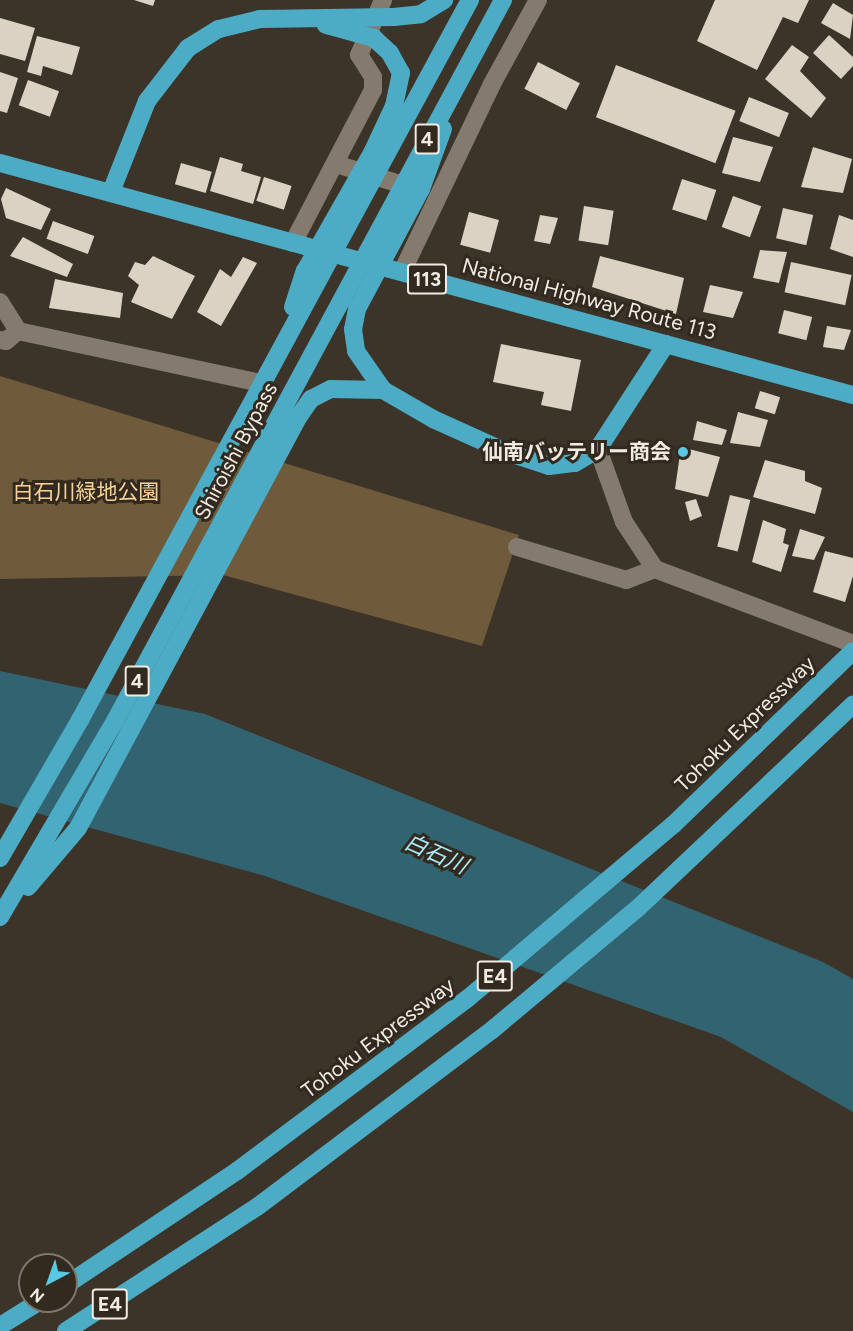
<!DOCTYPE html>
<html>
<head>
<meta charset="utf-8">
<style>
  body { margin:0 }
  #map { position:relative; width:853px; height:1331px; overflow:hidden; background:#3c3429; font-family:Figtree,"Noto Sans JP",sans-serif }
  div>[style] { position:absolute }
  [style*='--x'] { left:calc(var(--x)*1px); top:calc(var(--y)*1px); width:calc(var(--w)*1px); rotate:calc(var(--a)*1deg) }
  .green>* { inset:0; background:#6f5a3b }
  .water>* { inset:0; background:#326370 }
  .building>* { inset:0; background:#dcd2c4; transform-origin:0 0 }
  .minor>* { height:18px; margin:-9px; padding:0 9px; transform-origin:9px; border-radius:9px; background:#847b6e }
  .highway>* { height:18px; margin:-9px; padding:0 9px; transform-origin:9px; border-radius:9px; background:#4dacc5 }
  .dots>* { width:16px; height:16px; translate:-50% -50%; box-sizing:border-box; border:3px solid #322a1f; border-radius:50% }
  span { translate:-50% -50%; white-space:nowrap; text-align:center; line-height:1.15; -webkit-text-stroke:6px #322a1f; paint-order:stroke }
  .shield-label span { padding:2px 4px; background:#322a1f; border:2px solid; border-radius:4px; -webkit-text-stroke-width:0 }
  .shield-label { font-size:20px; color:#f0ebe3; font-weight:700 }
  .street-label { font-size:21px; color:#f0ebe3 }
  .poi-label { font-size:21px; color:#f0ebe3; font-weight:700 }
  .right { translate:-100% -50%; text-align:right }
  .park-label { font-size:21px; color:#fad298 }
  .water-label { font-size:22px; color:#a8e9fb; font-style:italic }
  .north { position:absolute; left:18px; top:1253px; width:60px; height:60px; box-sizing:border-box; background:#322a1f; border:2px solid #7e776d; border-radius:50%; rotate:221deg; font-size:16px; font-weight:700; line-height:24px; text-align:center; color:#f0ebe3 }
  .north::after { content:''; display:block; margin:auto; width:21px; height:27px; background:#59c8e5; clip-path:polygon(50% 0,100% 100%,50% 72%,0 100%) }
</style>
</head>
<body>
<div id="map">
  <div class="green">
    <i style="clip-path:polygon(0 376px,519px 535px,482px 646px,223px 575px,0 579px)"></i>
  </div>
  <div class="water">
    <i style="clip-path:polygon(0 671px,205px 714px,823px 962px,853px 979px,853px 1112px,721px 1037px,265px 876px,0 803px)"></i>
  </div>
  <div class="building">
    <i style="clip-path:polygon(134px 0,155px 0,153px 6px)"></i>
    <i style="clip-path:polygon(715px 0,809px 0,798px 23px,783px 17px,757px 70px,697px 41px)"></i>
    <i style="clip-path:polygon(833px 3px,853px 15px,850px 39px,821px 23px)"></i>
    <i style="clip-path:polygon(0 18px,35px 28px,25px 61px,0 54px)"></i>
    <i style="clip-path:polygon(829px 35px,853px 57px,853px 66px,841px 79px,813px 53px)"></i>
    <i style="clip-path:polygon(37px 36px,80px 47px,72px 75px,43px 66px,41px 76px,27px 72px)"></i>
    <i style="clip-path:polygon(792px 45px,809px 57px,800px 71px,826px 98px,811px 118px,765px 79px)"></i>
    <i style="left:538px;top:62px;width:47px;height:30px;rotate:27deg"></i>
    <i style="left:616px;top:65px;width:128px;height:56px;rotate:21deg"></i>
    <i style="clip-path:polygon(0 72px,18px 78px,7px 113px,0 111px)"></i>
    <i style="left:28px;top:80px;width:33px;height:27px;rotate:20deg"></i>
    <i style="left:749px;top:97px;width:43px;height:26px;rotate:22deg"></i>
    <i style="clip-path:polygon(733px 137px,773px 147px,760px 182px,722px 173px)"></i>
    <i style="clip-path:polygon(813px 147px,852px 159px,843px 193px,801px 187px)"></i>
    <i style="clip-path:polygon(220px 157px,243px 164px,241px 171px,261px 177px,253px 204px,210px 191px)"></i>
    <i style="left:181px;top:163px;width:32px;height:22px;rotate:16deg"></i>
    <i style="left:264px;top:177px;width:29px;height:25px;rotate:18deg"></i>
    <i style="left:682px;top:179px;width:36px;height:32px;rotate:18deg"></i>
    <i style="clip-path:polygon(6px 188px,51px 209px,41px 230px,6px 218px,1px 199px)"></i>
    <i style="left:733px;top:196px;width:30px;height:33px;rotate:20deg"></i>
    <i style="left:584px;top:206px;width:30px;height:35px;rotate:9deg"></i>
    <i style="left:783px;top:208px;width:31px;height:31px;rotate:13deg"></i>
    <i style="left:469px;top:212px;width:31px;height:34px;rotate:15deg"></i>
    <i style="clip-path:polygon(540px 215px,558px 218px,550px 244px,534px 241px)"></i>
    <i style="clip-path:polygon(839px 215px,853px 220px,853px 257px,830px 249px)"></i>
    <i style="left:53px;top:221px;width:44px;height:19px;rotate:20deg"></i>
    <i style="clip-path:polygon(23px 237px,73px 264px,67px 277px,10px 256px)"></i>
    <i style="clip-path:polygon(760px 250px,787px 252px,779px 283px,753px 278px)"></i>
    <i style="clip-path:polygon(153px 256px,195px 276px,172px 319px,131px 302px,139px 285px,128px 276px,135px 262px,145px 265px)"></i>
    <i style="clip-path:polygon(600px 256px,684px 278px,676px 314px,592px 287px)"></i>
    <i style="clip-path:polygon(243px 257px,257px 263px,221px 326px,197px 312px,220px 269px,231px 277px)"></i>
    <i style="left:791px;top:262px;width:62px;height:31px;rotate:12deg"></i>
    <i style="clip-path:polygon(55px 279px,123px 293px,120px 318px,49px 308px)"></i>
    <i style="clip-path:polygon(710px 285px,743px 292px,733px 318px,703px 312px)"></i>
    <i style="left:784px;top:310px;width:29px;height:24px;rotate:14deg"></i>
    <i style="clip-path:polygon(827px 326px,851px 330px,844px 350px,823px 347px)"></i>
    <i style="clip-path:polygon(501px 344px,581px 360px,571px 411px,541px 405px,544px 392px,493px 382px)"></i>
    <i style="left:760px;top:391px;width:21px;height:18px;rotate:17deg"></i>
    <i style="clip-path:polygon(738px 412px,768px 420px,760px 447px,730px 443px)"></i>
    <i style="clip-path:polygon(697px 421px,727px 430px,722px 445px,693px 440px)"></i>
    <i style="clip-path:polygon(681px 447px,720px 457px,708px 497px,675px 489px)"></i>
    <i style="clip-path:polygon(765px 460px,805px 471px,805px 481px,822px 488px,815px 514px,753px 497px)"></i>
    <i style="left:730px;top:495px;width:21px;height:53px;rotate:14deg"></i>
    <i style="clip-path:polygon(696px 499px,702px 516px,690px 521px,685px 502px)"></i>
    <i style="clip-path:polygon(763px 520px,786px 529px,783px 543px,789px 545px,781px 572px,752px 562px)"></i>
    <i style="clip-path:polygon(800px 529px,825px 537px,814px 560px,792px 556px)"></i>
    <i style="clip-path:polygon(825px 551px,853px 558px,853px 576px,845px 602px,813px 592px)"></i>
  </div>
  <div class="minor">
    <i style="--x:336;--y:164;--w:84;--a:17.4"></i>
    <i style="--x:293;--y:243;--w:173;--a:-62.4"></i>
    <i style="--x:373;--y:90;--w:13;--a:-90"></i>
    <i style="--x:373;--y:77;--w:26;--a:-122"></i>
    <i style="--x:359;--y:55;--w:60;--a:-66.4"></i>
    <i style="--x:402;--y:272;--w:208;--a:-64.4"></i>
    <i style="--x:492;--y:84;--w:96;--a:-61.3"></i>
    <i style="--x:0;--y:302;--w:34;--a:58"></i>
    <i style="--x:18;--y:331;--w:249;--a:12.1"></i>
    <i style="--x:0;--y:340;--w:6;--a:9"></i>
    <i style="--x:6;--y:341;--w:16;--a:-40"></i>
    <i style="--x:598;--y:449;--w:77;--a:70.4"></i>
    <i style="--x:624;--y:522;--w:56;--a:56.6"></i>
    <i style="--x:655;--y:569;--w:212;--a:20.7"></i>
    <i style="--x:517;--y:547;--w:114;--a:16.8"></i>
    <i style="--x:626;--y:580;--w:31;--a:-21"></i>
  </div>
  <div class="highway">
    <i style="--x:443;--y:129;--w:64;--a:110.1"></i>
    <i style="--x:421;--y:189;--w:136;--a:118.1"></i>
    <i style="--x:357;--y:309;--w:20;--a:101"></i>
    <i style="--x:353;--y:329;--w:22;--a:82"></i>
    <i style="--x:356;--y:351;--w:47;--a:55.3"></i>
    <i style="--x:383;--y:390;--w:58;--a:30.1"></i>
    <i style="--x:433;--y:419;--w:80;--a:24.3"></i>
    <i style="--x:506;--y:452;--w:45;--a:18"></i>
    <i style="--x:549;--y:466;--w:26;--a:-7"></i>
    <i style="--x:575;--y:463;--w:27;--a:-31"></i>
    <i style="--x:598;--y:449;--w:125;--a:-57.1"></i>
    <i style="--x:0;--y:163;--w:884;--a:15.22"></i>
    <i style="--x:111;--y:192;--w:98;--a:-68.4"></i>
    <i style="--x:147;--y:101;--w:67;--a:-52.3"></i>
    <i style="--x:188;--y:48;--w:36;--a:-32"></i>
    <i style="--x:219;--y:29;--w:42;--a:-13.7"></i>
    <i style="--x:260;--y:19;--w:134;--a:-0.9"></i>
    <i style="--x:394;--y:17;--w:27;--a:-6"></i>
    <i style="--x:421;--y:14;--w:27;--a:-31"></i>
    <i style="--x:293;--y:307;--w:38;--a:-72"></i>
    <i style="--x:305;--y:271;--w:136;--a:-60.4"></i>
    <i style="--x:372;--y:153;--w:52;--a:-64.9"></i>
    <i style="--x:394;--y:106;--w:34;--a:-78"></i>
    <i style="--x:401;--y:73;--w:23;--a:-119"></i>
    <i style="--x:390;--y:53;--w:22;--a:-137"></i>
    <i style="--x:374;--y:38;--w:50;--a:-164.8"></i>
    <i style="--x:0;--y:858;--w:160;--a:-59.9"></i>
    <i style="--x:80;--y:720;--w:819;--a:-61.56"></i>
    <i style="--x:28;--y:887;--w:77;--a:-49.7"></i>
    <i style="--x:78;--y:828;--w:468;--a:-61.8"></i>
    <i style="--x:299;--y:416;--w:21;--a:-55"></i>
    <i style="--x:311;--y:399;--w:22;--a:-27"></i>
    <i style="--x:331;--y:389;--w:52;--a:1.1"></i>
    <i style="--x:0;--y:917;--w:227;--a:-59.6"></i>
    <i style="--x:115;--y:721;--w:819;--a:-61.71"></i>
    <i style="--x:66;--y:1285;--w:206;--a:-33.7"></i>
    <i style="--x:237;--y:1171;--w:287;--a:-36.8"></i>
    <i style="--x:467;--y:999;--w:270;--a:-40.2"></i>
    <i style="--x:673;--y:825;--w:250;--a:-44"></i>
    <i style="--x:0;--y:1326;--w:47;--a:-32"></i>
    <i style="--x:66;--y:1331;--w:228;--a:-33"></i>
    <i style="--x:257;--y:1207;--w:294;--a:-37"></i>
    <i style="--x:492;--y:1030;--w:190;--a:-39.9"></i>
    <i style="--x:638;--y:908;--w:296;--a:-43.4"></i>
  </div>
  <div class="dots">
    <i style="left:683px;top:452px;background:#59c8e5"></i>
  </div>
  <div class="shield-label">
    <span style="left:427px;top:139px">4</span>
    <span style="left:427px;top:279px">113</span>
    <span style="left:137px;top:681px">4</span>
    <span style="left:495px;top:976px">E4</span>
    <span style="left:110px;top:1304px">E4</span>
  </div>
  <div class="street-label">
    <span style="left:589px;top:299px;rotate:15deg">National Highway Route 113</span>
    <span style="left:236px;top:451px;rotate:-62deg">Shiroishi Bypass</span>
    <span style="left:745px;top:724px;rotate:-44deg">Tohoku Expressway</span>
    <span style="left:378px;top:1038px;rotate:-37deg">Tohoku Expressway</span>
  </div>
  <div class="poi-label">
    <span class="right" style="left:671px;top:452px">仙南バッテリー商会</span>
  </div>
  <div class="park-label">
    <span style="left:86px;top:492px">白石川緑地公園</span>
  </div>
  <div class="water-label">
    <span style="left:436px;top:854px;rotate:24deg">白石川</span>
  </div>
  <div class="north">N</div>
</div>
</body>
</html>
